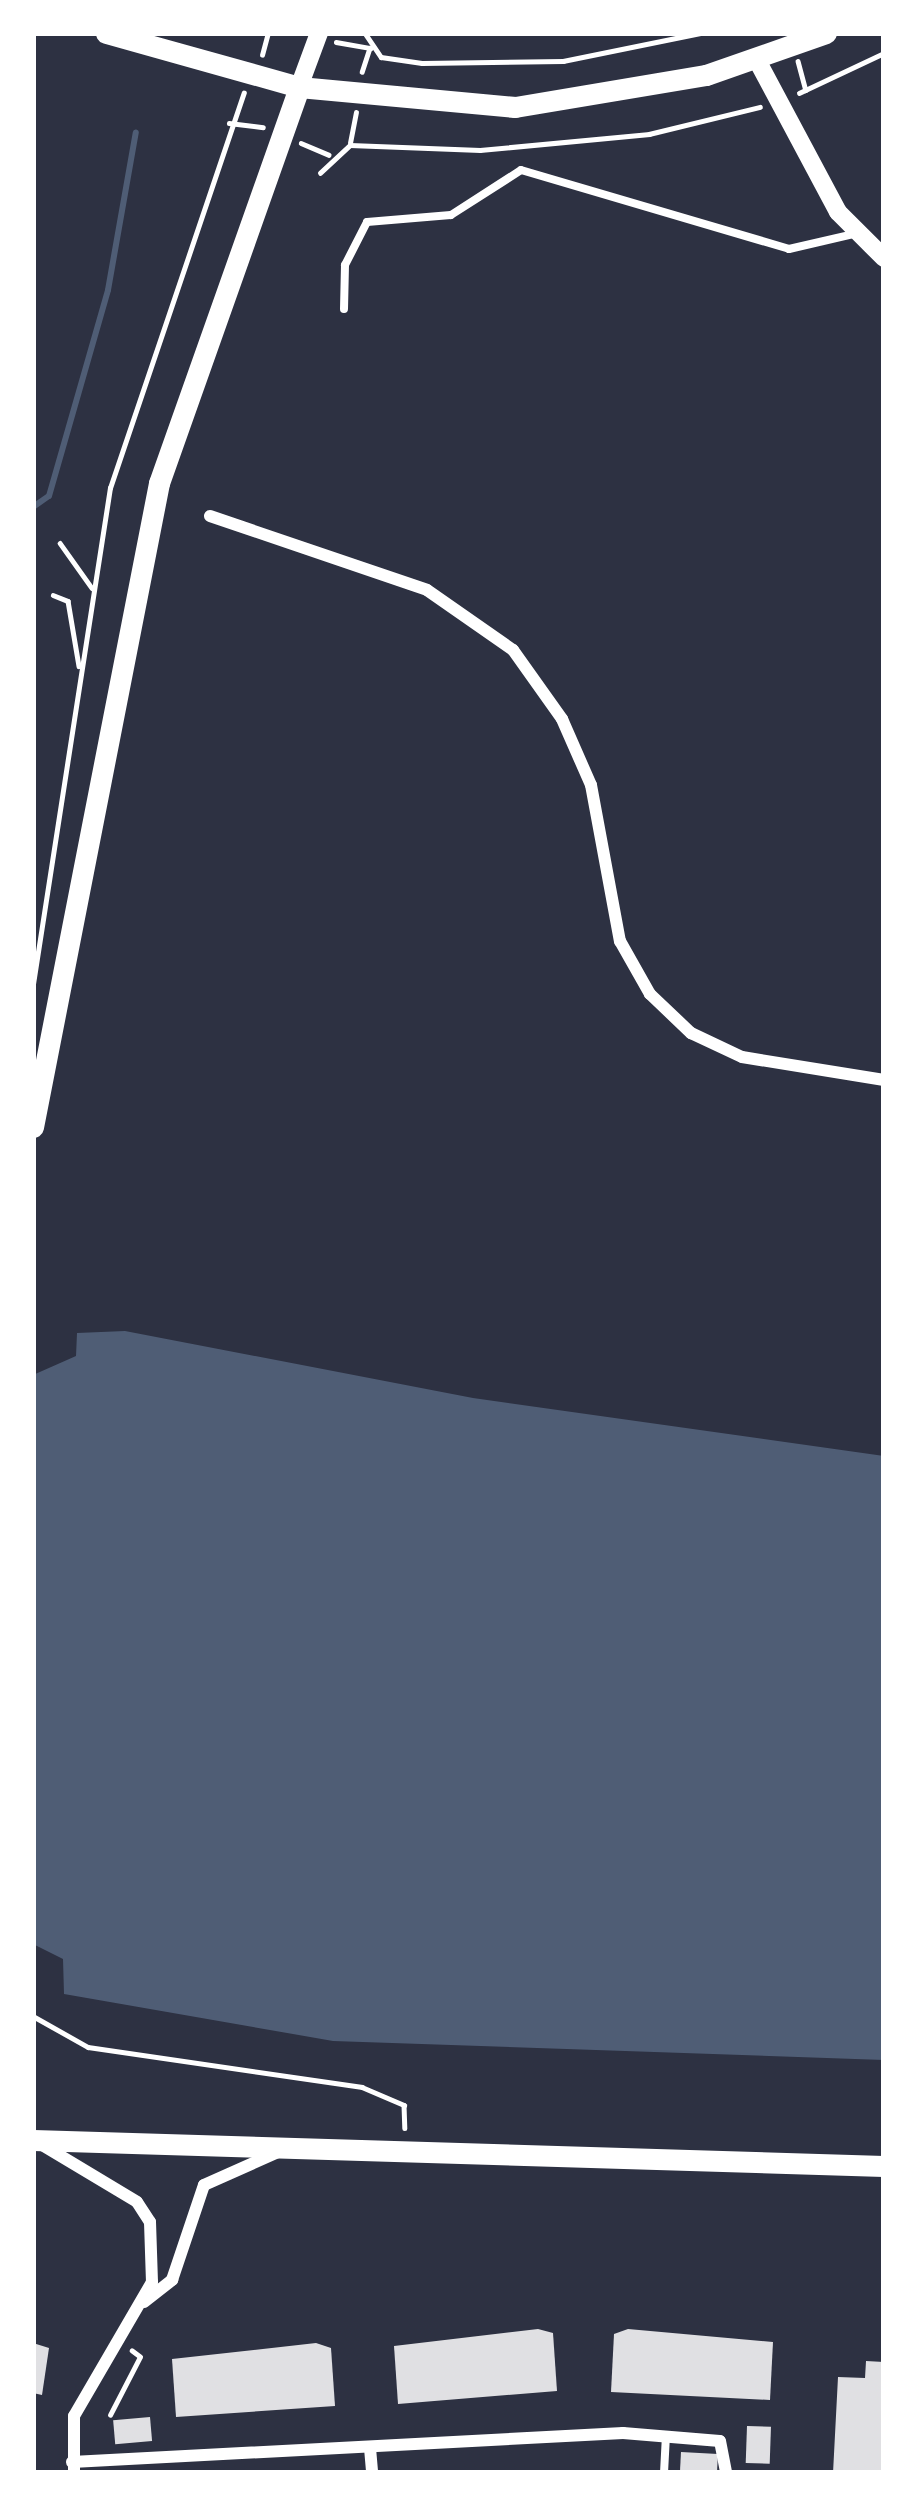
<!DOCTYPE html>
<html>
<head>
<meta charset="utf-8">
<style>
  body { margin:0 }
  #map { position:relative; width:917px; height:2506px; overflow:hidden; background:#2d3142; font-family:"IBM Plex Sans",sans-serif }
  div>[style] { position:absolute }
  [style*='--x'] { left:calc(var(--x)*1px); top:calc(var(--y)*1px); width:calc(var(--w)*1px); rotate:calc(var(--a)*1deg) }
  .water>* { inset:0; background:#4f5d75 }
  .stream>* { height:6px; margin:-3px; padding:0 3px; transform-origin:3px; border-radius:3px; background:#4f5d75 }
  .building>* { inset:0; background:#e0e0e3; transform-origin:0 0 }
  .path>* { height:4.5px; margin:-2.25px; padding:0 2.25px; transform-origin:2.25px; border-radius:2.25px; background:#fff }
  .service>* { height:8px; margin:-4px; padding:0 4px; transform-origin:4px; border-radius:4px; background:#fff }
  .minor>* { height:12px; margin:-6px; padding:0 6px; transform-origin:6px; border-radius:6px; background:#fff }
  .secondary>* { height:18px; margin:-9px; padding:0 9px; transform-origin:9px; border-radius:9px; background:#fff }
  .primary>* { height:21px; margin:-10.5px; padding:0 10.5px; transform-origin:10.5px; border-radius:10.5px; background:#fff }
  span { translate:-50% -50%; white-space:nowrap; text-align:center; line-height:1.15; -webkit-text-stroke:10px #fff; paint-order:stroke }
  .frame { position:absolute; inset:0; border:36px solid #fff; pointer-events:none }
</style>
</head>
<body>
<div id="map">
  <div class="water">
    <i style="clip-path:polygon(125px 1331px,473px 1398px,884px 1456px,884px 2060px,333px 2041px,64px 1994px,63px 1959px,33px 1944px,33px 1375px,76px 1356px,77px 1333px)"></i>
  </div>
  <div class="stream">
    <i style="--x:33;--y:507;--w:19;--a:-35"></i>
    <i style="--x:49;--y:496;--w:214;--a:-74"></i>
    <i style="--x:108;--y:290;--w:160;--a:-80"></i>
  </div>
  <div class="building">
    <i style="clip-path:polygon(538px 2329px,553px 2333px,557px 2391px,398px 2404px,394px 2346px)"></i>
    <i style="clip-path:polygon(628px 2329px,773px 2342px,770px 2400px,611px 2392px,614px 2334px)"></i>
    <i style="clip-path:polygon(33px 2343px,49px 2348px,42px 2395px,33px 2393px)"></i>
    <i style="clip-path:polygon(316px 2343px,331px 2348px,335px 2406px,176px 2417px,172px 2359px)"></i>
    <i style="clip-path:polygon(866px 2361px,884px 2362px,884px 2473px,833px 2473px,838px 2377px,865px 2378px)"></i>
    <i style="left:150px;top:2417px;width:24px;height:37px;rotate:85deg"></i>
    <i style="left:747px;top:2426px;width:24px;height:37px;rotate:2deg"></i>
    <i style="left:681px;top:2452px;width:37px;height:21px;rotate:3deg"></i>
  </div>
  <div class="path">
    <i style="--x:365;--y:33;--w:29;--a:56"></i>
    <i style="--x:381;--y:57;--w:41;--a:8.3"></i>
    <i style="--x:422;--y:63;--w:141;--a:-0.8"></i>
    <i style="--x:563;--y:61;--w:141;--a:-11.5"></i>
    <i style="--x:336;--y:42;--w:35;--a:10"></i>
    <i style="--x:370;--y:48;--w:25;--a:108"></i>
    <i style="--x:262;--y:55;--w:23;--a:-75"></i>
    <i style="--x:798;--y:61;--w:30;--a:75"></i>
    <i style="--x:799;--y:93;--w:94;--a:-25.2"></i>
    <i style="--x:229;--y:123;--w:34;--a:7"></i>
    <i style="--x:301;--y:143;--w:30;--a:23"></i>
    <i style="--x:350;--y:143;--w:31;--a:-79"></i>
    <i style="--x:320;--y:173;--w:41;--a:-43"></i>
    <i style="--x:350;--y:145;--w:130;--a:2.2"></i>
    <i style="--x:480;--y:150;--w:170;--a:-5.4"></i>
    <i style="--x:649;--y:134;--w:114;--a:-13.7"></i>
    <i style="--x:60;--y:543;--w:55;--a:54.6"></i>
    <i style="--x:53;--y:595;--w:16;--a:22"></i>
    <i style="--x:68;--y:601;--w:66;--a:80.4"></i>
    <i style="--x:33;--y:984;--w:502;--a:-81.18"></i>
    <i style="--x:110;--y:488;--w:417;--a:-71.3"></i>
    <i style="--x:33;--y:2016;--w:63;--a:29.4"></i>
    <i style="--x:88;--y:2047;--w:277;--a:8.3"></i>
    <i style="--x:362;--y:2087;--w:46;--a:23.2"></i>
    <i style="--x:404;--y:2105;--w:23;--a:88"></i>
    <i style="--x:110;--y:2415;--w:65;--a:-62.7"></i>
    <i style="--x:140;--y:2357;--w:10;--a:-143"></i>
  </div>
  <div class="service">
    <i style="--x:344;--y:309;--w:44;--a:-88.7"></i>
    <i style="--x:345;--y:265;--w:48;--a:-62.9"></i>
    <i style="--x:367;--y:222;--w:84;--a:-4.8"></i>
    <i style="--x:451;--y:215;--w:83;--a:-32.7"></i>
    <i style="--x:521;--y:170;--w:279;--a:16.4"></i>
    <i style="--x:789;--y:249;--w:67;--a:-13"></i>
    <i style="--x:664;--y:2473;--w:37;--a:-87"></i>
  </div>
  <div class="minor">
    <i style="--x:210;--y:516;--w:229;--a:18.8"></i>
    <i style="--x:427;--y:590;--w:105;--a:34.9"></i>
    <i style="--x:513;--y:650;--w:85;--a:54.6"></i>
    <i style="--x:562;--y:719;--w:72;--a:66.3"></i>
    <i style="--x:591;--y:785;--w:159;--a:79.5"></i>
    <i style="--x:620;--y:941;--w:61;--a:60.5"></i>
    <i style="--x:650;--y:994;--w:57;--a:43.6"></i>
    <i style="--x:691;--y:1033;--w:56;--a:25.2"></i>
    <i style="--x:742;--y:1057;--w:144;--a:9.2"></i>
    <i style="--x:39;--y:2143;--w:114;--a:31"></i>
    <i style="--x:137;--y:2202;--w:24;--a:57"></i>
    <i style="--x:150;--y:2222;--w:60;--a:88.1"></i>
    <i style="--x:152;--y:2282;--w:155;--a:120.2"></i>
    <i style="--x:74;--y:2416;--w:57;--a:90"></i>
    <i style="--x:144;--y:2302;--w:36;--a:-38"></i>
    <i style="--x:172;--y:2280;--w:100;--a:-71.4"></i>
    <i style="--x:204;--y:2185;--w:81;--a:-24"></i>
    <i style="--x:370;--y:2448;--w:25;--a:85"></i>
    <i style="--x:72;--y:2462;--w:552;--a:-3.01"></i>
    <i style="--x:623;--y:2433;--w:97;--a:4.7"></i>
    <i style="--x:720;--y:2441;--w:33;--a:79"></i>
  </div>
  <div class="secondary">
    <i style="--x:758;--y:62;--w:170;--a:61.9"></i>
    <i style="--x:838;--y:212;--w:65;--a:45"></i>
    <i style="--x:299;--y:87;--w:58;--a:-69.7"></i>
  </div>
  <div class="primary">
    <i style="--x:106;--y:33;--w:200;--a:15.6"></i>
    <i style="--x:299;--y:87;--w:217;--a:5.3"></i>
    <i style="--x:515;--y:107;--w:194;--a:-9.5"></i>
    <i style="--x:706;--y:75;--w:127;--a:-19.3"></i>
    <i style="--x:33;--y:1127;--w:656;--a:-78.93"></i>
    <i style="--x:159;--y:483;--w:420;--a:-70.5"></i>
    <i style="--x:33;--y:2140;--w:851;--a:1.75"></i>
  </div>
  <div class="frame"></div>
</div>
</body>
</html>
